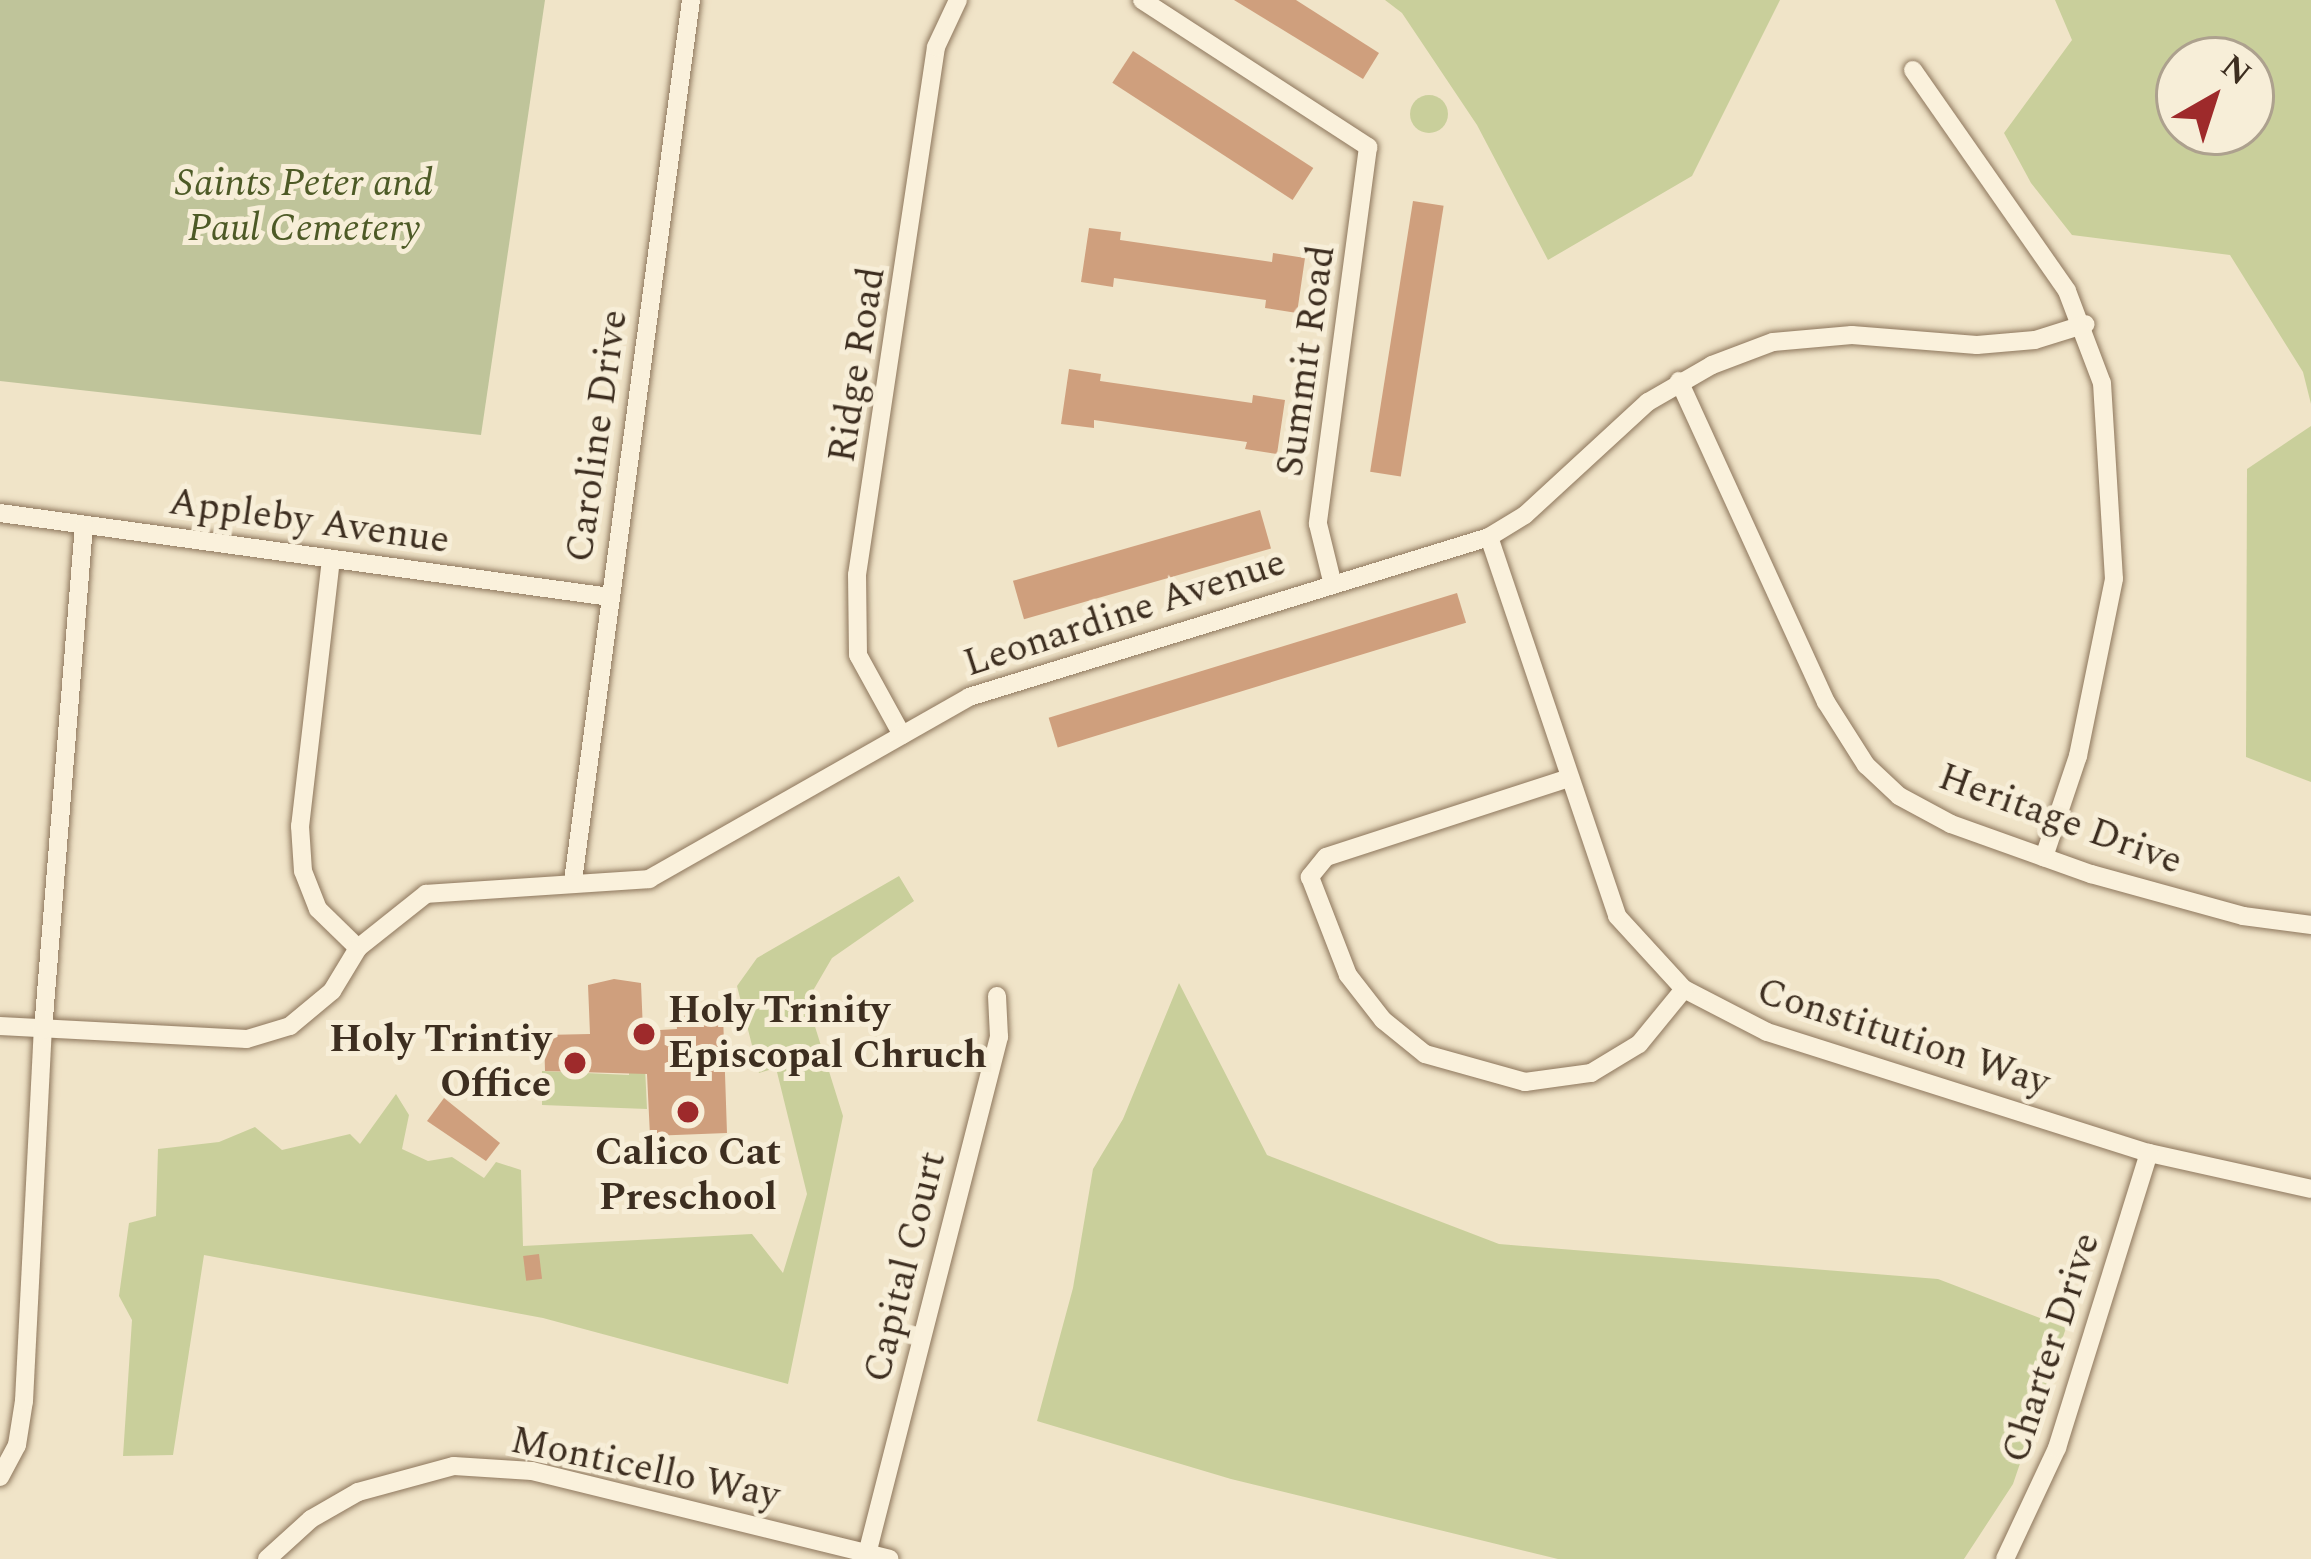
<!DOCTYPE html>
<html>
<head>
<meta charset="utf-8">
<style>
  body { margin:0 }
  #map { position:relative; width:2311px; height:1559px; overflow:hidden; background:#f0e4c8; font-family:Spectral,serif }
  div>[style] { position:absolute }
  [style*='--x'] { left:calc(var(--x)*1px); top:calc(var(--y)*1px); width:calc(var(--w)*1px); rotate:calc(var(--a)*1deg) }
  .green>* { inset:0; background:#c9cf9b }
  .round { border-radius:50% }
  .cemetery>* { inset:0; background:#bfc49a }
  .building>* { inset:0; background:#cf9f7d; transform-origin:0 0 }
  .roads { filter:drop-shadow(0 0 3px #8d765c) drop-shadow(0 0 3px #8d765c) }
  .street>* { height:18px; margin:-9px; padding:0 9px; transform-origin:9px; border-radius:9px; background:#faf1dc }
  .dots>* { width:33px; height:33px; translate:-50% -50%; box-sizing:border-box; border:6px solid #f7eed8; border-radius:50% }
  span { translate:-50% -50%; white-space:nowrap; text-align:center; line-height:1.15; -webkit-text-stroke:10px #f7eed8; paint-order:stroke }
  .park-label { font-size:39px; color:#4d5a26; font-style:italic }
  .street-label { font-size:39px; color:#3d2e20 }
  .poi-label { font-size:39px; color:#3d2e20; font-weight:700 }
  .left { translate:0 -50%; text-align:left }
  .right { translate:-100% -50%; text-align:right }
  .north { position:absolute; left:2155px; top:36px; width:120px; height:120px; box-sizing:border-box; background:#f7eed8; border:3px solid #ada18e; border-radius:50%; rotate:39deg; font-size:33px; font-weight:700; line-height:48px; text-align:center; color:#3d2e20 }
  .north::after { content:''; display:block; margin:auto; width:42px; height:54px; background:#9e2a2b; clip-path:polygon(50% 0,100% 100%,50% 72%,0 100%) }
</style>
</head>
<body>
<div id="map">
  <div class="green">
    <i style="clip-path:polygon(1385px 0,1780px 0,1692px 176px,1548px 260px,1477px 125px,1402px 13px)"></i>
    <i style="clip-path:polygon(evenodd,2055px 0,2311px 0,2311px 404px,2303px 372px,2230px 255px,2072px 235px,2031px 183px,2004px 133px,2072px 40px,2055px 0,2179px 60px,2251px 60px,2251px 132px,2179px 132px,2179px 60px)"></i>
    <i class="round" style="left:1410px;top:95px;width:38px;height:38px"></i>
    <i style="clip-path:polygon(2311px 426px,2311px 782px,2246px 757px,2247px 469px)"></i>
    <i style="clip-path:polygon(899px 876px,914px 901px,832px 958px,807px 1001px,843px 1116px,788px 1384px,543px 1318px,204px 1255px,173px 1455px,123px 1456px,132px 1320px,119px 1296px,129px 1223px,156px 1216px,158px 1149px,219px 1142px,255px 1127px,282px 1150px,350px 1134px,360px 1144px,396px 1094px,409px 1115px,402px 1149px,428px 1161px,452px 1157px,484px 1178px,496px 1162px,521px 1170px,523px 1246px,752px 1234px,783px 1273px,807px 1194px,776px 1068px,759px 1073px,737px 986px,757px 958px)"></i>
    <i style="clip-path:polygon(1179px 983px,1267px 1155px,1499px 1244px,1938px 1279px,2066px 1328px,2013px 1484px,1964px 1559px,1558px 1559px,1231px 1479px,1037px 1421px,1073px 1288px,1093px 1169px,1123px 1119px)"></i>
    <i style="clip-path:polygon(629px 1067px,645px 1067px,647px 1109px,542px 1105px,542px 1071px,629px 1075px)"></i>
  </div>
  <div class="cemetery">
    <i style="clip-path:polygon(0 0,545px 0,481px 435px,0 381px)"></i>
  </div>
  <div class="building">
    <i style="clip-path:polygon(1234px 0,1296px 0,1379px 53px,1363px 79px)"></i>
    <i style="left:1133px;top:51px;width:215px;height:38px;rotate:33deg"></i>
    <i style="left:1413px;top:201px;width:31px;height:274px;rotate:9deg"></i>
    <i style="clip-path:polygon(1089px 228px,1121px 232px,1120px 240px,1272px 262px,1273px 253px,1305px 258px,1297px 313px,1265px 308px,1266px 300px,1114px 278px,1113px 287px,1081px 282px)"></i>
    <i style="clip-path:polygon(1069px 369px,1101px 374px,1100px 381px,1252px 403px,1253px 395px,1285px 400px,1277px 454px,1245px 449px,1247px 442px,1094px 420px,1094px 428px,1061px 424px)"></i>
    <i style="left:1260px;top:510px;width:40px;height:257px;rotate:74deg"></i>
    <i style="left:1457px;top:593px;width:31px;height:427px;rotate:73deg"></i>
    <i style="clip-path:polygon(614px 979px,641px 983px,643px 1031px,677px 1029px,676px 1016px,723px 1014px,727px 1133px,650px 1136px,647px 1074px,545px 1071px,544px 1035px,590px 1034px,588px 985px)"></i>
    <i style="clip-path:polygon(444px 1098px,500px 1143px,486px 1161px,427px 1121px)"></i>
    <i style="left:539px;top:1254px;width:25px;height:16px;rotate:83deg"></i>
  </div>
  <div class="roads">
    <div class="street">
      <i style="--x:1142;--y:0;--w:270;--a:33"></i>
      <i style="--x:1368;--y:147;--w:380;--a:97.6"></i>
      <i style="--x:1318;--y:524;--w:59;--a:76.2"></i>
      <i style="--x:1913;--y:70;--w:269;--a:55.1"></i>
      <i style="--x:2067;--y:291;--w:98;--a:69.2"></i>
      <i style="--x:2102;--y:383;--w:196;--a:86.5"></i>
      <i style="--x:2114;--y:579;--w:181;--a:101.5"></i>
      <i style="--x:2078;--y:756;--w:107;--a:108.6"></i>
      <i style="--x:1679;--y:381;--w:353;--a:65.4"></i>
      <i style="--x:1826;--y:702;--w:75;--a:57.6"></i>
      <i style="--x:1866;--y:765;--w:45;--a:43.2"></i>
      <i style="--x:1899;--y:796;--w:59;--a:28.3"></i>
      <i style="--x:1951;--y:824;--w:149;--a:19.7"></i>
      <i style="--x:2091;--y:874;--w:158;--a:15.4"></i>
      <i style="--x:2243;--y:916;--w:69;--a:7.5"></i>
      <i style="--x:0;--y:513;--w:616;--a:7.84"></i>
      <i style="--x:1489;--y:537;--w:400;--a:71.3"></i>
      <i style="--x:1617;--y:916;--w:99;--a:47.5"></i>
      <i style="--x:1684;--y:989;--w:93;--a:27.4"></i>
      <i style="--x:1767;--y:1032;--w:401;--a:17.6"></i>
      <i style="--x:2149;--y:1153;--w:166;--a:12.5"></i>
      <i style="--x:331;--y:559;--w:269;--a:96.6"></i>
      <i style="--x:300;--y:826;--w:45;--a:86.2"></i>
      <i style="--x:303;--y:871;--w:41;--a:68.5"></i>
      <i style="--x:318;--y:909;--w:56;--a:44.3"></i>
      <i style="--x:902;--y:735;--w:91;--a:-118.8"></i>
      <i style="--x:858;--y:655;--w:80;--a:-90.7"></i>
      <i style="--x:857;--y:575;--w:534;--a:-81.49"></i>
      <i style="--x:936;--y:47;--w:52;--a:-64.9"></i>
      <i style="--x:1566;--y:779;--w:252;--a:162"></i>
      <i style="--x:1326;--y:857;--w:26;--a:129"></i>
      <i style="--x:1310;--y:877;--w:105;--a:68.8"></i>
      <i style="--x:1348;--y:975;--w:57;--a:52.1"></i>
      <i style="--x:1383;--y:1020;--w:54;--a:39"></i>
      <i style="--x:1425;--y:1054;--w:104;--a:15.6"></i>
      <i style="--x:1525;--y:1082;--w:67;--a:-7.8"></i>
      <i style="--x:1591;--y:1073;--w:56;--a:-31.1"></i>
      <i style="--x:1639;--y:1044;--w:71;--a:-50.7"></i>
      <i style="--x:573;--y:881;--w:889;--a:-82.37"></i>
      <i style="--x:0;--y:1026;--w:247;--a:3"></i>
      <i style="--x:247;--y:1039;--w:45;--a:-16.8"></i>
      <i style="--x:290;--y:1026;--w:55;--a:-39.8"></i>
      <i style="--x:332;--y:991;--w:50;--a:-58.8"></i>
      <i style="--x:358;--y:948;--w:87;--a:-38.5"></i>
      <i style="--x:426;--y:894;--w:224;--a:-3.8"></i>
      <i style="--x:649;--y:879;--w:368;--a:-29.6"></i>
      <i style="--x:969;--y:697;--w:544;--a:-17.1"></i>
      <i style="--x:1489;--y:537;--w:42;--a:-31.4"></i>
      <i style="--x:1525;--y:515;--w:167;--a:-42.6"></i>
      <i style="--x:1648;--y:402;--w:74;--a:-30"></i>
      <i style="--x:1712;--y:365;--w:65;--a:-20.7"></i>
      <i style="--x:1773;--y:342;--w:79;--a:-5.1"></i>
      <i style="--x:1852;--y:335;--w:125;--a:4.6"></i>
      <i style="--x:1977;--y:345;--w:58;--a:-4.9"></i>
      <i style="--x:2035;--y:340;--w:53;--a:-17.4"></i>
      <i style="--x:0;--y:1477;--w:36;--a:-62"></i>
      <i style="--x:17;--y:1445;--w:45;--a:-81"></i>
      <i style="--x:24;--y:1401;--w:371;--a:-87.1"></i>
      <i style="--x:43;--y:1030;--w:507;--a:-85.36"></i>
      <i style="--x:867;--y:1554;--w:534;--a:-75.68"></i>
      <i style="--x:999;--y:1037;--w:41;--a:-92.8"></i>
      <i style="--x:267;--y:1559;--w:59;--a:-42.3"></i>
      <i style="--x:311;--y:1519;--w:54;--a:-29.9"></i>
      <i style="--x:358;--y:1492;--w:99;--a:-15.2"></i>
      <i style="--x:454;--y:1466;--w:78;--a:3.7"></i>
      <i style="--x:532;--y:1471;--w:368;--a:13.8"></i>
      <i style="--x:2005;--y:1559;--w:123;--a:-64.9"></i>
      <i style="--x:2057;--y:1448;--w:309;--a:-72.7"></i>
    </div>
  </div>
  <div class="dots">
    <i style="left:644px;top:1034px;background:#9e2a2b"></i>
    <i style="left:575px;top:1063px;background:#9e2a2b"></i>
    <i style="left:688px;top:1112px;background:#9e2a2b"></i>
  </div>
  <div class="park-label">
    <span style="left:304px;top:207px">Saints Peter and<br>Paul Cemetery</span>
  </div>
  <div class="street-label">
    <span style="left:1307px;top:361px;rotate:-82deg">Summit Road</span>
    <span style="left:858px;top:365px;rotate:-81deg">Ridge Road</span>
    <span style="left:598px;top:436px;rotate:-82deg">Caroline Drive</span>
    <span style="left:309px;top:522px;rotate:8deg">Appleby Avenue</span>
    <span style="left:1125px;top:614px;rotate:-18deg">Leonardine Avenue</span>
    <span style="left:2060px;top:820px;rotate:20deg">Heritage Drive</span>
    <span style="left:1903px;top:1038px;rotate:18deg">Constitution Way</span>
    <span style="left:906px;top:1267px;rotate:-76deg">Capital Court</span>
    <span style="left:2052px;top:1348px;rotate:-72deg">Charter Drive</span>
    <span style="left:645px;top:1469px;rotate:12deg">Monticello Way</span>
  </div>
  <div class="poi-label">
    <span class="left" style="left:668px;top:1034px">Holy Trinity<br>Episcopal Chruch</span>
    <span class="right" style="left:551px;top:1063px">Holy Trintiy<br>Office</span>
    <span style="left:688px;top:1176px">Calico Cat<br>Preschool</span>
  </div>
  <div class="north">N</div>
</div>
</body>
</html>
